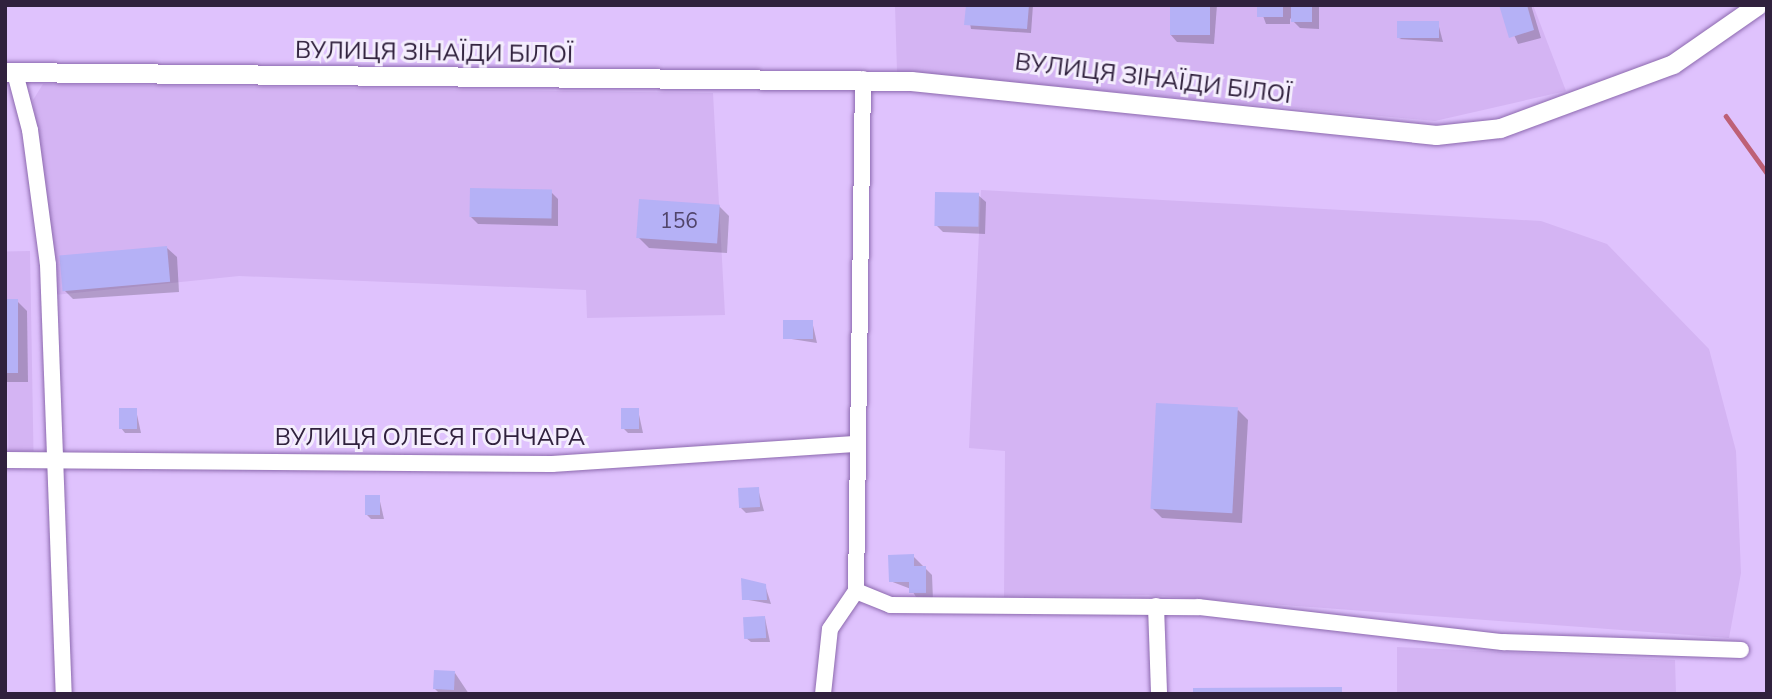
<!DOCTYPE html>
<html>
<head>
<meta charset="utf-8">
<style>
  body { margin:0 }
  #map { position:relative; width:1772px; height:699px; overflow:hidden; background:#dfc2fd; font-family:"Nunito Sans",sans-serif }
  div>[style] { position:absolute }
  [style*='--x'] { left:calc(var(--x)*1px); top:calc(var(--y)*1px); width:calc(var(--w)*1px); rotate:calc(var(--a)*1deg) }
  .built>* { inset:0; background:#d4b4f3; transform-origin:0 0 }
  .shadow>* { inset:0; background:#0003 }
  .stream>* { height:4.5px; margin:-2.25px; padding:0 2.25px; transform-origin:2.25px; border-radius:2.25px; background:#be6076 }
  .building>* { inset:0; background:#b5b1f6; transform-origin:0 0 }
  .roads { filter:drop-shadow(0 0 2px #8c69ae) drop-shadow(0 0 2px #8c69ae) }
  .minor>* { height:16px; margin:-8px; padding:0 8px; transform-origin:8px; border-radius:8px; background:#fff }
  .tertiary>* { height:19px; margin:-9.5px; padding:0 9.5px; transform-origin:9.5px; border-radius:9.5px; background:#fff }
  span { translate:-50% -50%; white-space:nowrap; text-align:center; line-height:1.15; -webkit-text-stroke:6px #f4edfd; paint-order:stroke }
  .number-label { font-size:21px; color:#51456b }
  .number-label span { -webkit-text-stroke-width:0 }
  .street-label { font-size:24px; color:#30213d }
  .frame { position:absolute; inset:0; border:7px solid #30213d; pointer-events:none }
</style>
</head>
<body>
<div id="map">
  <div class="built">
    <i style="clip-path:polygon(895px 5px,1533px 5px,1566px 91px,1435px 121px,897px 72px)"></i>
    <i style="clip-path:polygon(43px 84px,713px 93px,725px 315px,587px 318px,586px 290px,239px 276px,55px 295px,33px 100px)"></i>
    <i style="clip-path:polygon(981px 190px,1541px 221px,1607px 244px,1709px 349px,1736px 451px,1741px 573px,1729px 638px,1148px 595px,1004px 597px,1005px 451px,969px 448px)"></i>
    <i style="left:30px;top:251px;width:200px;height:25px;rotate:89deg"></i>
    <i style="clip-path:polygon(1397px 647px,1675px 660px,1676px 694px,1397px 694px)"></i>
  </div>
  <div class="shadow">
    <i style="clip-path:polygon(967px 5px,1033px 5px,1031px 33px,971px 29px)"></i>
    <i style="clip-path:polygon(1171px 5px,1217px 5px,1214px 44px,1177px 42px,1170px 34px)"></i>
    <i style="clip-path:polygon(1259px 5px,1319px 5px,1319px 29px,1300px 28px,1290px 18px,1290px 24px,1266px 24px)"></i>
    <i style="clip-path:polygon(1501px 5px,1531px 5px,1541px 38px,1518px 44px)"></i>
    <i style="clip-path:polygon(1438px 23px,1443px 42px,1399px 39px)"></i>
    <i style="clip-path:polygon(551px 192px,558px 199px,558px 226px,478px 224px,471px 217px)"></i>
    <i style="clip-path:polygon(978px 195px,986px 202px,985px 234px,943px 232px,936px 225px)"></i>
    <i style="clip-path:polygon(719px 206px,729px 216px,727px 253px,649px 248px,639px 238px)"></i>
    <i style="clip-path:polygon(167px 248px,177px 257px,179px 292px,73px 299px,63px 289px)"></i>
    <i style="clip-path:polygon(5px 301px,17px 301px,27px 311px,28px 382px,5px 382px)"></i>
    <i style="clip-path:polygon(812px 321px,817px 343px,785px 338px)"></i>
    <i style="clip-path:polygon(136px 410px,141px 433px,125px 433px,121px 428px)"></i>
    <i style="clip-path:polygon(638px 410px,643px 433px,628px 433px,623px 428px)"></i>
    <i style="clip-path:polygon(1238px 410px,1248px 420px,1242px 523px,1162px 518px,1152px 508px)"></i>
    <i style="clip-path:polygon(758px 489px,764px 511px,746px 513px,741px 508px)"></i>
    <i style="clip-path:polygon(379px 497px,384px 519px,371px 519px,366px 514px)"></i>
    <i style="clip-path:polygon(913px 556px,932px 575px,933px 600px,918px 600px,911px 589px,890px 581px)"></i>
    <i style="clip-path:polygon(765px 585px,771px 604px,743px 599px)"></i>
    <i style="clip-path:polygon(765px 618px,770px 642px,751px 642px,746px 638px)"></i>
    <i style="clip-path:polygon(455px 673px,469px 694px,440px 694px,434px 688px)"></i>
  </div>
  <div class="stream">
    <i style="--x:1726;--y:116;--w:70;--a:54.3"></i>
  </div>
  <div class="building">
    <i style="clip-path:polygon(966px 5px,1029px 5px,1027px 29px,964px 25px)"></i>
    <i style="left:1170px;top:5px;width:40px;height:30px"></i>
    <i style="left:1257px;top:5px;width:26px;height:12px"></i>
    <i style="left:1291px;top:5px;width:21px;height:17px"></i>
    <i style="clip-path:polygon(1499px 5px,1527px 5px,1534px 30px,1509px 38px)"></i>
    <i style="left:1439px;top:21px;width:17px;height:42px;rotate:90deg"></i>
    <i style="left:470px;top:188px;width:82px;height:29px;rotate:1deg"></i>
    <i style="left:935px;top:192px;width:44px;height:34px;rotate:1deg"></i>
    <i style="left:639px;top:199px;width:81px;height:39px;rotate:4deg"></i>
    <i style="left:167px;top:246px;width:36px;height:108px;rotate:85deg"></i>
    <i style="left:5px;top:299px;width:13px;height:74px"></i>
    <i style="left:783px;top:320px;width:30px;height:19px"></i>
    <i style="left:1156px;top:403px;width:82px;height:106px;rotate:3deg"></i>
    <i style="left:119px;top:408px;width:18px;height:21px"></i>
    <i style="left:621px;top:408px;width:18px;height:21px"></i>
    <i style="left:759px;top:487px;width:20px;height:21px;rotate:87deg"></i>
    <i style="left:365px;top:495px;width:15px;height:20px"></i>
    <i style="clip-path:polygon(914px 554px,914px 566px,926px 566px,926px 593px,909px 593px,909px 582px,889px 582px,888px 555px)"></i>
    <i style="clip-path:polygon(741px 578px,766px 584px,767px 600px,742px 600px)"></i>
    <i style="left:765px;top:616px;width:22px;height:22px;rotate:87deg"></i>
    <i style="left:434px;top:670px;width:21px;height:19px;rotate:3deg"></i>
    <i style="clip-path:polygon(1342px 687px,1342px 694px,1193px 694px,1193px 688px)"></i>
  </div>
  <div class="roads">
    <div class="minor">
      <i style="--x:15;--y:73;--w:59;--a:75.3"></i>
      <i style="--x:30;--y:130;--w:136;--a:82.4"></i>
      <i style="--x:48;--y:265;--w:429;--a:87.9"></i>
      <i style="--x:5;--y:460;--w:547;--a:0.42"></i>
      <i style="--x:552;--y:464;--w:303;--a:-3.8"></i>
      <i style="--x:856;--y:591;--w:37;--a:22"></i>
      <i style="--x:890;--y:605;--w:309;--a:0.4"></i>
      <i style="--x:1199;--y:607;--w:306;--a:6.6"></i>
      <i style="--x:1503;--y:642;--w:238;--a:1.9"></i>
      <i style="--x:856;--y:591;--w:512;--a:-89.22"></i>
      <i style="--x:1156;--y:606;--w:88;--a:88"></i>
      <i style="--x:823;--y:694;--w:65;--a:-83.9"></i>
      <i style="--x:830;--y:629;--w:46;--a:-55.6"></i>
    </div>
    <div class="tertiary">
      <i style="--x:5;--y:72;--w:906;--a:0.57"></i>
      <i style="--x:911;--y:81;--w:528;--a:5.87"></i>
      <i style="--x:1436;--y:135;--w:64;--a:-6.2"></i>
      <i style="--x:1500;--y:128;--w:184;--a:-20.3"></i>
      <i style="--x:1673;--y:64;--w:103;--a:-34.8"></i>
    </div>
  </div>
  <div class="number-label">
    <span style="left:679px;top:221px">156</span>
  </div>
  <div class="street-label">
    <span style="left:434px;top:53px;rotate:1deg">ВУЛИЦЯ ЗІНАЇДИ БІЛОЇ</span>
    <span style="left:1153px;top:79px;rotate:7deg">ВУЛИЦЯ ЗІНАЇДИ БІЛОЇ</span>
    <span style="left:430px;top:438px">ВУЛИЦЯ ОЛЕСЯ ГОНЧАРА</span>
  </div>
  <div class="frame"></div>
</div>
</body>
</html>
